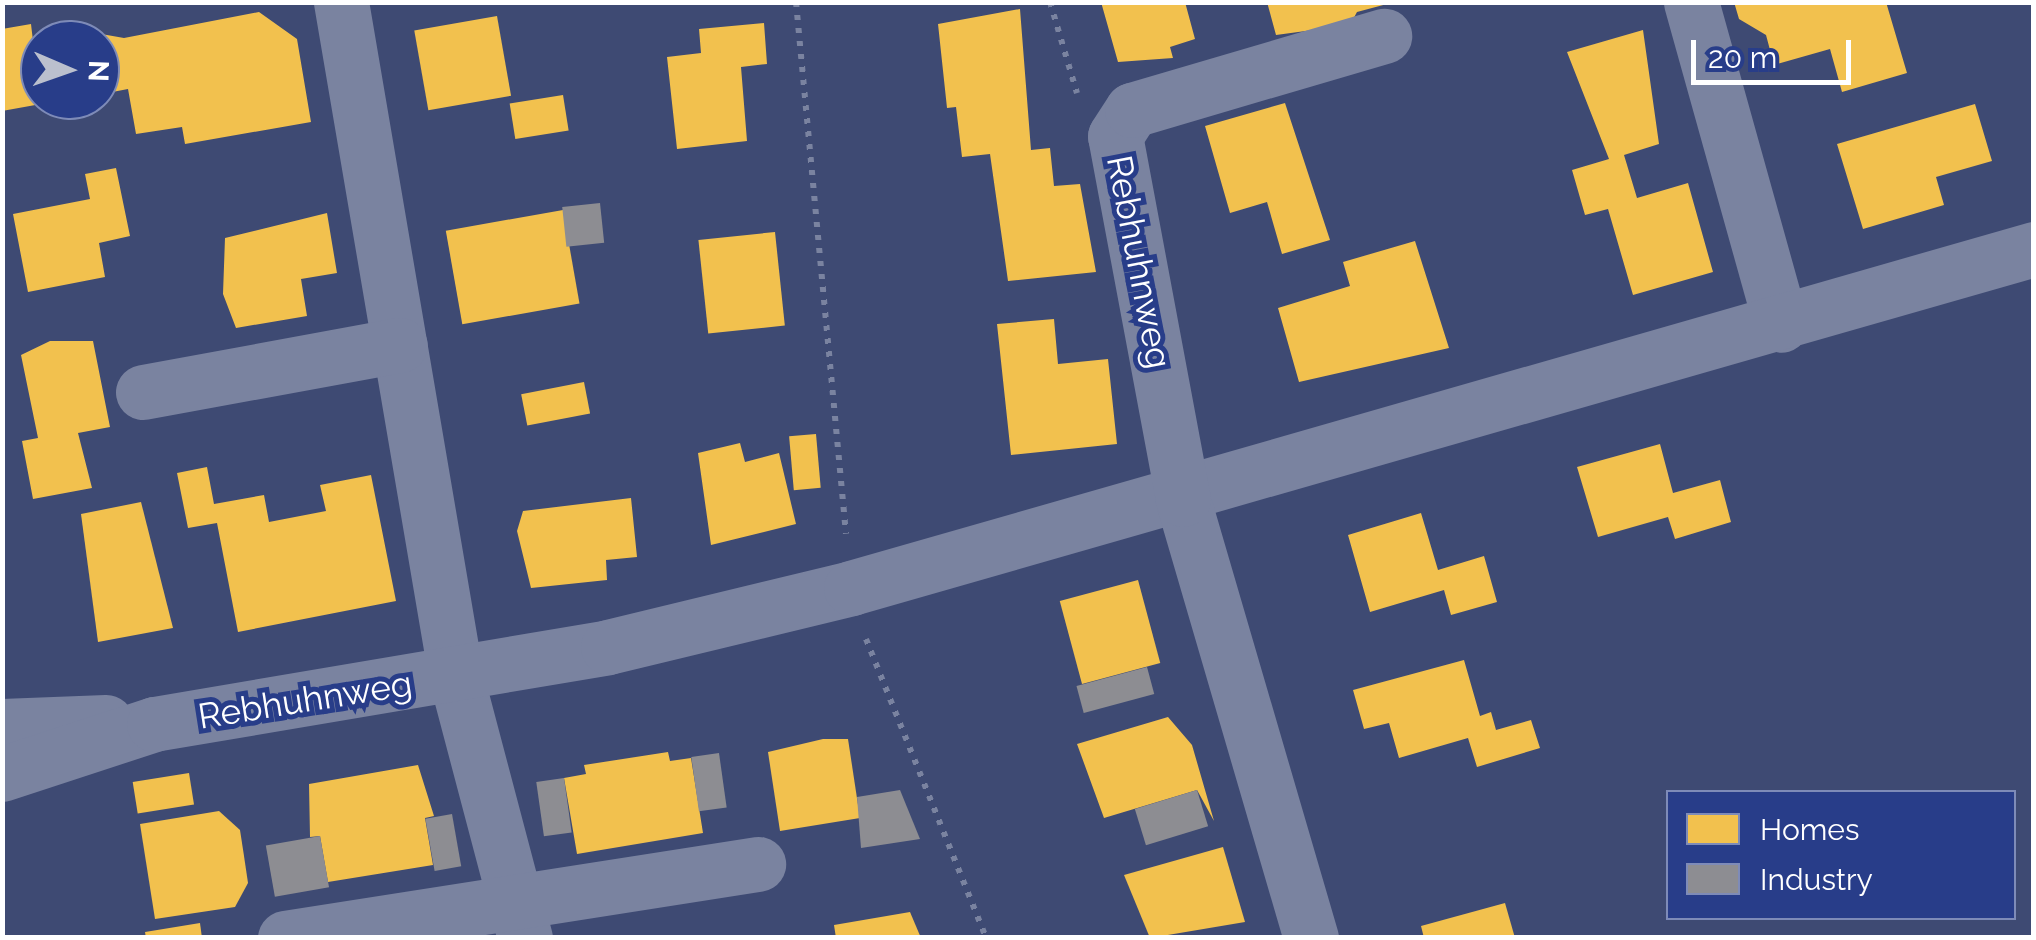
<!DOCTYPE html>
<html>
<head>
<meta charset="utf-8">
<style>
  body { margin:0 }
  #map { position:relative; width:2036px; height:940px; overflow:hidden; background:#3e4a73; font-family:Raleway,sans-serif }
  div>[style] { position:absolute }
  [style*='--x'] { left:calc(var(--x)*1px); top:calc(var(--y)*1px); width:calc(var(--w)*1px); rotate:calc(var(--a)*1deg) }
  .homes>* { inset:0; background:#f2c14e; transform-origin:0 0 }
  .industry>* { inset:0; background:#8d8d92; transform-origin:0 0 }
  .path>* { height:6px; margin-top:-3px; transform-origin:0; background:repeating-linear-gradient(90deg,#7a83a0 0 5px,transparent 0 13px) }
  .street>* { height:55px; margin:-27.5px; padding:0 27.5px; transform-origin:27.5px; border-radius:27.5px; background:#7a83a0 }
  span { translate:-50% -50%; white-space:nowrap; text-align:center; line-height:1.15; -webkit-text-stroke:10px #283d89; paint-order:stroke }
  .street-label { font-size:35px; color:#fff }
  .frame { position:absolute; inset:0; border:5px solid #fff; pointer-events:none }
  .legend { position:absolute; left:1666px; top:790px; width:350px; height:130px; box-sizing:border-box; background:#283d89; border:2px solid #7e8bb8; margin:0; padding:12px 18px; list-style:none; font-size:30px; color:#fff }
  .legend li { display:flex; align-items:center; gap:20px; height:50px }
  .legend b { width:50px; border:2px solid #7e8bb8 }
  .north { position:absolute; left:20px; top:20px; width:100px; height:100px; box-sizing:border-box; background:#283d89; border:2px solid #7e8bb8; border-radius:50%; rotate:92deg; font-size:28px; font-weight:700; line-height:40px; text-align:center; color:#fff }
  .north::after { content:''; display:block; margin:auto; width:35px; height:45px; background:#bbc0ce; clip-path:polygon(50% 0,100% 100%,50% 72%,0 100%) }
  .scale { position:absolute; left:1691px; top:40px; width:160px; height:45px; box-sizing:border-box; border:5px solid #fff; border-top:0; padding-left:12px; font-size:30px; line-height:35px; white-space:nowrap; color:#fff; -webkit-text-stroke:8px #283d89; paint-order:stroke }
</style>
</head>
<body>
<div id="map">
  <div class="homes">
    <i style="clip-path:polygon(1101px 2px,1185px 2px,1195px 39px,1170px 47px,1173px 58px,1118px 62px)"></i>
    <i style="clip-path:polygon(1267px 2px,1386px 2px,1387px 4px,1357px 12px,1350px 25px,1276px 35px)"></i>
    <i style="clip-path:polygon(1734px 2px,1886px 2px,1907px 73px,1842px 92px,1830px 49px,1774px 65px,1766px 35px,1739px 19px)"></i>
    <i style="clip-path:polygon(1020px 9px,1031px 150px,1050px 148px,1054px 186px,1080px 184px,1096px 272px,1008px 281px,990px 154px,962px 157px,956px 107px,947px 108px,938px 24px)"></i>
    <i style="clip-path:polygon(259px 12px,297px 39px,311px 122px,185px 144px,182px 127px,136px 134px,128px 89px,102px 94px,100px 40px,60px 40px,90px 32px,124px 38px)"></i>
    <i style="left:497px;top:16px;width:81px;height:84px;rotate:80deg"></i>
    <i style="clip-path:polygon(764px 23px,767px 64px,741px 67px,747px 141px,677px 149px,667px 57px,701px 53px,699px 29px)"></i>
    <i style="clip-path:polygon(31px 24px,40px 100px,52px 102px,2px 111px,2px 29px)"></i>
    <i style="clip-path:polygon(1643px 30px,1659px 144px,1624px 155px,1637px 198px,1688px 183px,1713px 272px,1633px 295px,1608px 209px,1585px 215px,1572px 170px,1609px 159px,1567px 52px)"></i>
    <i style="left:563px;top:95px;width:36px;height:54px;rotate:81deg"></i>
    <i style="clip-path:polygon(1285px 103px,1330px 240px,1282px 254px,1267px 202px,1230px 213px,1205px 126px)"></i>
    <i style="clip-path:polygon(1975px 104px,1992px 161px,1936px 177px,1944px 205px,1863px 229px,1837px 144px)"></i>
    <i style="clip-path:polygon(116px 168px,130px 236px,99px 243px,105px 277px,28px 292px,13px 214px,90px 199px,85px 174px)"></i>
    <i style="left:563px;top:210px;width:95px;height:119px;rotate:80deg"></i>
    <i style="clip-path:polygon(327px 213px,337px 273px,301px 279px,307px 316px,236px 328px,223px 294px,225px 238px)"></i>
    <i style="left:775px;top:232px;width:94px;height:77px;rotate:84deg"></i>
    <i style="clip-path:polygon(1415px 241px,1449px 348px,1299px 382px,1278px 308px,1350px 286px,1343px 262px)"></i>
    <i style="clip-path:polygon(1054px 319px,1058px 364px,1108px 359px,1117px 444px,1011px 455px,997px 324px)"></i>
    <i style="clip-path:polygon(50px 341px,93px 341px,110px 427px,78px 433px,92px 488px,33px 499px,22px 441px,38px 438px,21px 355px)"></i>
    <i style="left:584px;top:382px;width:32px;height:64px;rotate:79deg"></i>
    <i style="left:816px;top:434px;width:54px;height:27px;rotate:85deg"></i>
    <i style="clip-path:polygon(740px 443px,745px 462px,779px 453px,796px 524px,711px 545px,698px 453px)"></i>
    <i style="clip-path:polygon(1660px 444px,1673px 493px,1720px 480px,1731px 522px,1675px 539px,1668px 517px,1598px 537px,1577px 467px)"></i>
    <i style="clip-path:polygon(207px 467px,214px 504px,264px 495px,269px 522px,326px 511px,320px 485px,371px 475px,396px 601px,238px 632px,217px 523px,188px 528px,177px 473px)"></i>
    <i style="clip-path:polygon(631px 498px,637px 557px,606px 560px,607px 580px,531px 588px,517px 531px,523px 511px)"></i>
    <i style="clip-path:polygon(141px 502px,173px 628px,98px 642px,81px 514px)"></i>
    <i style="clip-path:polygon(1421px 513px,1438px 570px,1484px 556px,1497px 602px,1451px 615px,1444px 590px,1370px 612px,1348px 535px)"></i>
    <i style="left:1138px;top:580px;width:86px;height:81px;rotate:75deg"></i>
    <i style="clip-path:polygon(1464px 660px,1480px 716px,1491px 712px,1496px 730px,1531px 720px,1540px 748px,1477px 767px,1468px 738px,1399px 758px,1389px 723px,1364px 729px,1353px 690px)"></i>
    <i style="clip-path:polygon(1168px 717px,1192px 745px,1214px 821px,1197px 790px,1104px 818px,1077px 744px)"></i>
    <i style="clip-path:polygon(823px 739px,848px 739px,860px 818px,780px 831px,768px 752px)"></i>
    <i style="clip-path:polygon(668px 752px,670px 761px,691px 758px,703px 833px,577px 854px,564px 778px,586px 774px,584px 765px)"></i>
    <i style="clip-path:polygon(418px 765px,434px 816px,425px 818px,433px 865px,328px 882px,320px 836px,310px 837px,309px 784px)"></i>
    <i style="left:189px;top:773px;width:32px;height:57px;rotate:81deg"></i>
    <i style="clip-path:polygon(219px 811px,240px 830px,244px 856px,248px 883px,235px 907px,155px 919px,140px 824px)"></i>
    <i style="clip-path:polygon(1223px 847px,1245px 922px,1150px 938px,1124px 875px)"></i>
    <i style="clip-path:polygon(1505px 903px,1515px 938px,1424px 938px,1421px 926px)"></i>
    <i style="clip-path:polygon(910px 912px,921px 938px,836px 938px,834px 925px)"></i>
    <i style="clip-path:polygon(200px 923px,202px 938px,146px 938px,145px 932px)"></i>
  </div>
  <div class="industry">
    <i style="left:600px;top:203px;width:40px;height:38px;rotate:84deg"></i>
    <i style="left:1147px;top:667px;width:28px;height:73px;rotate:75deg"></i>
    <i style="left:719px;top:753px;width:55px;height:28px;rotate:82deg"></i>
    <i style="left:564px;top:778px;width:55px;height:28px;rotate:82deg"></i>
    <i style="clip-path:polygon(900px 790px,920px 839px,861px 848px,857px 797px)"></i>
    <i style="left:1197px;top:790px;width:38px;height:65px;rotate:73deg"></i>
    <i style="left:452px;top:814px;width:53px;height:27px;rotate:80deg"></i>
    <i style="left:320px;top:836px;width:52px;height:55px;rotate:80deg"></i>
  </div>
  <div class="path">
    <i style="--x:796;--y:2;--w:534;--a:84.63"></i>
    <i style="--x:1050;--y:2;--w:95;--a:73.5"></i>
    <i style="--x:866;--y:639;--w:322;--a:68.1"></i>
  </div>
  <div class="street">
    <i style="--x:341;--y:2;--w:685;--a:80.33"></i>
    <i style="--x:456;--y:677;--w:270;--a:75.2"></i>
    <i style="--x:1691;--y:2;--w:335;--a:74.4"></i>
    <i style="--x:143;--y:392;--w:261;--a:-10.4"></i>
    <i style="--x:2;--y:726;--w:104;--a:-2.2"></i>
    <i style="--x:2;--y:774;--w:160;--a:-18.2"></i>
    <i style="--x:154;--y:724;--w:460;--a:-9.6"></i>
    <i style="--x:608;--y:647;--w:250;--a:-13.6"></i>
    <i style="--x:851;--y:588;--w:1231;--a:-15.99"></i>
    <i style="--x:285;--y:938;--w:479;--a:-8.9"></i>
    <i style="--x:1311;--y:938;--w:457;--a:-106.3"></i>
    <i style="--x:1183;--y:499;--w:369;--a:-100.6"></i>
    <i style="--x:1115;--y:136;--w:31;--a:-57"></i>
    <i style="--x:1132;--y:110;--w:263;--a:-16.4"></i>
  </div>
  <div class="street-label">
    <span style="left:1139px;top:262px;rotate:79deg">Rebhuhnweg</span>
    <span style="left:305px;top:700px;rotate:-9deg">Rebhuhnweg</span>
  </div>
  <div class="frame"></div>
  <ul class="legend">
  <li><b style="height:28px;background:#f2c14e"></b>Homes</li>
  <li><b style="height:28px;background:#8d8d92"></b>Industry</li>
  </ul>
  <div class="north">N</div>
  <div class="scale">20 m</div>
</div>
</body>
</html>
